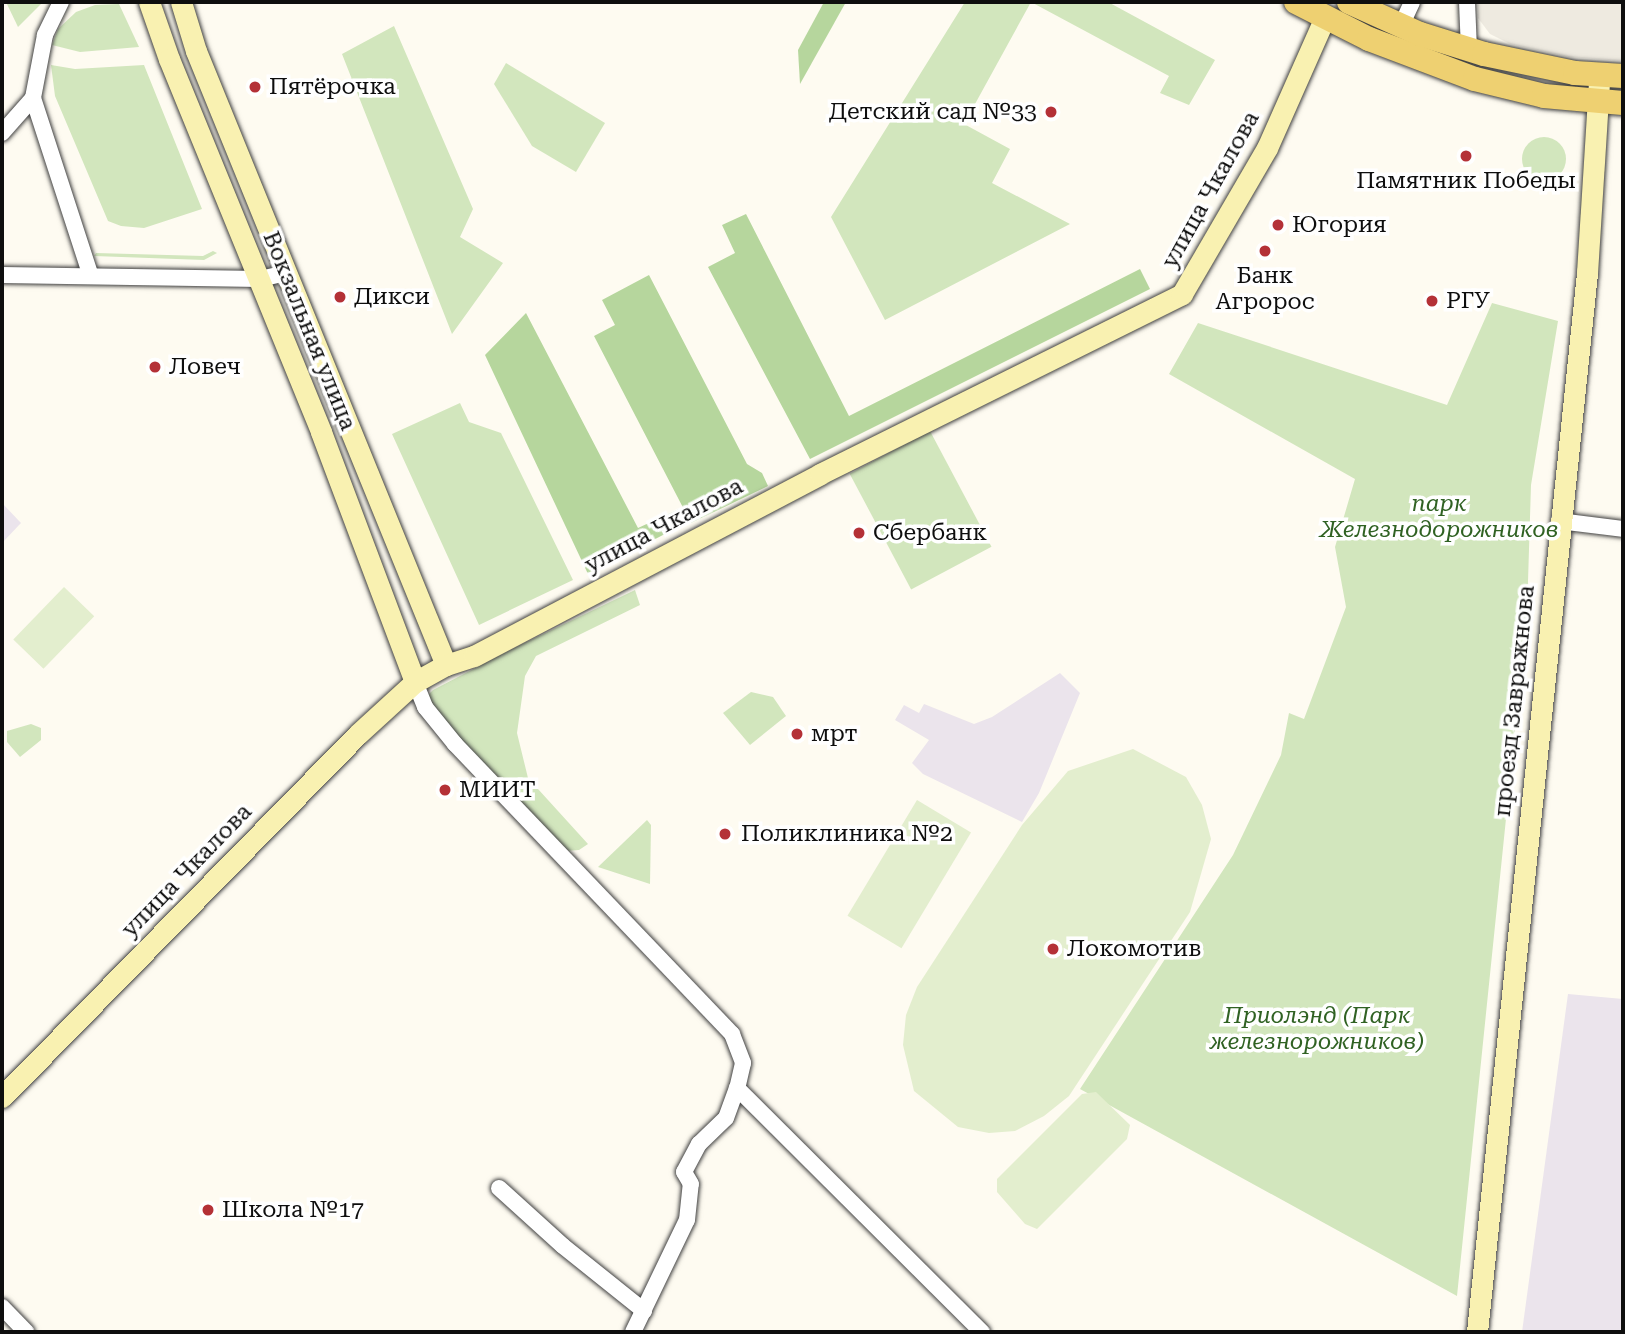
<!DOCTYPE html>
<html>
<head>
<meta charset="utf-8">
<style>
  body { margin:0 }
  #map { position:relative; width:1625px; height:1334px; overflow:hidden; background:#fefbf1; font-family:"Roboto Serif",serif }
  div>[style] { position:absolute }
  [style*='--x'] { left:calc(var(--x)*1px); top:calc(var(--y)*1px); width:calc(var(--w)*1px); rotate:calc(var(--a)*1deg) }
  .industrial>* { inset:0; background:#ebe4ec }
  .green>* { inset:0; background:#d2e6bd; transform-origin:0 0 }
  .round { border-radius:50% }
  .forest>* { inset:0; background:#b6d69d }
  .pitch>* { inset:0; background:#e3eece; transform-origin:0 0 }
  .plaza>* { inset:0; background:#eeeae0 }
  .roads { filter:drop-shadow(0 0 2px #414141) drop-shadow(0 0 2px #414141) }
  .street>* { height:16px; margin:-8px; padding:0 8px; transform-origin:8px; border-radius:8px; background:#fff }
  .secondary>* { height:21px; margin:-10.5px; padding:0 10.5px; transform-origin:10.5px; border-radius:10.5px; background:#f9f1b1 }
  .primary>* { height:24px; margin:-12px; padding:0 12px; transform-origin:12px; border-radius:12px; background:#eed071 }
  .dots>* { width:19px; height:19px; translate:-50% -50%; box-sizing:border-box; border:4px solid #fff; border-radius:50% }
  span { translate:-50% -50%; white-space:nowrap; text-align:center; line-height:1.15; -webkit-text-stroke:7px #fff; paint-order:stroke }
  .poi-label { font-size:23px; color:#0e0e0e }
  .left { translate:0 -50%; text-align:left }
  .right { translate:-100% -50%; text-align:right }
  .street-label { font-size:23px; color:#0e0e0e }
  .park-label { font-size:23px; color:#306223; font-style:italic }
  .frame { position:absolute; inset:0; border:4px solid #0e0e0e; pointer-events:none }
</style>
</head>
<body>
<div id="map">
  <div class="industrial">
    <i style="clip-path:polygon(2px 503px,21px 523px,2px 543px)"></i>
    <i style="clip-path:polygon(1060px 673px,1080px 693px,1039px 793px,1022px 822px,923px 774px,912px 763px,929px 740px,895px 720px,904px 705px,919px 713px,924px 704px,974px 724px,992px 717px)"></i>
    <i style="clip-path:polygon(1568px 994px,1623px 999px,1623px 1332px,1522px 1332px)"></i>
  </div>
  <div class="green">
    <i style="clip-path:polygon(6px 2px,43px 2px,18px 27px)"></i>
    <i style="clip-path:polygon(965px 2px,1108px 2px,1215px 60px,1189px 105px,1160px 93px,1169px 76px,1031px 2px,964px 124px,1010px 149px,992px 183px,1070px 224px,885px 320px,831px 217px)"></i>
    <i style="clip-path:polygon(119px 4px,139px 47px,80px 52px,52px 45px,58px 29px,76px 12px,95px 5px)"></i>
    <i style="clip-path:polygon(394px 26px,473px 209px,460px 237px,503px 263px,452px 334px,342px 54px)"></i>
    <i style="clip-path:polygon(506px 63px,605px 123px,576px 172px,532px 146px,494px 84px)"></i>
    <i style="clip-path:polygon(51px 65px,75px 69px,144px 65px,202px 209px,144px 228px,121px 226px,108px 221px,55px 96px)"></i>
    <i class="round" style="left:1522px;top:137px;width:44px;height:44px"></i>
    <i style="clip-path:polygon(213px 251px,217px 253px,204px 260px,94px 256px,96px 253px,203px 256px)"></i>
    <i style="clip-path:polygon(1492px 303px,1558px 321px,1531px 485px,1527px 614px,1457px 1296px,1080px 1089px,1233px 855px,1281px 755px,1289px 713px,1304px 719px,1346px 607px,1335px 547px,1355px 479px,1169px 374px,1198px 323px,1447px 405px)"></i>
    <i style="clip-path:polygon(460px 403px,469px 422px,501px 433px,573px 580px,479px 625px,392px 434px)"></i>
    <i style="left:930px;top:431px;width:131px;height:91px;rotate:62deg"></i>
    <i style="clip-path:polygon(635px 590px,640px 605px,536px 656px,525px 676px,517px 733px,528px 778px,588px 844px,579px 850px,566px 851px,435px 717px,427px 696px,433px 690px,512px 649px)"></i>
    <i style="clip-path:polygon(751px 692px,773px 697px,786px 716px,750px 745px,723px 713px)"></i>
    <i style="clip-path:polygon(31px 724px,41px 728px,41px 740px,20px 757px,7px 742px,7px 731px)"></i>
    <i style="clip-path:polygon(647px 820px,651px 825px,650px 884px,598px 867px)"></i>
  </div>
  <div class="forest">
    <i style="clip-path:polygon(824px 2px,846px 2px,800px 84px,798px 50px)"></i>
    <i style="clip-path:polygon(746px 214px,849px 416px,1140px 269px,1150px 289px,810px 459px,708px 267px,735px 253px,722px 225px)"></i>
    <i style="clip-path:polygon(649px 275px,747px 464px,762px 473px,768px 486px,691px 523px,594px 336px,615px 325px,602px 300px)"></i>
    <i style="clip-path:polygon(526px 313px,638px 528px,679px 509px,686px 523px,588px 574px,485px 355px)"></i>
  </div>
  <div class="pitch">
    <i style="left:64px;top:587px;width:42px;height:73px;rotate:44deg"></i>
    <i style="clip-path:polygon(1133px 749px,1186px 777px,1202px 805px,1211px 839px,1190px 912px,1069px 1096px,1044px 1116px,1015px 1131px,989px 1133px,958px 1127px,914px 1091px,903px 1045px,906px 1015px,917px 987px,1022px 825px,1068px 771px)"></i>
    <i style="left:917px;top:800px;width:63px;height:135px;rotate:31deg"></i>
    <i style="clip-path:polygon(1096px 1092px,1130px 1125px,1127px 1139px,1037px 1229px,1025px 1224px,997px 1192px,997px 1179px,1082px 1094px)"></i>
  </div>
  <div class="plaza">
    <i style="clip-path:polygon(1478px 2px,1623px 2px,1623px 61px,1569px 57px,1510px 44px,1490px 34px,1478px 18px)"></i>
  </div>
  <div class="roads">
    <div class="street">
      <i style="--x:61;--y:2;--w:37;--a:116"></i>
      <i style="--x:45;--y:35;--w:64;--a:100.8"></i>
      <i style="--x:33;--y:98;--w:187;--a:72"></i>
      <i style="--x:1467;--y:2;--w:48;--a:87.6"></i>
      <i style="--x:1401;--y:26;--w:26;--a:-65"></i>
      <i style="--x:2;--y:133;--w:47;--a:-48.5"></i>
      <i style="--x:2;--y:275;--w:258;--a:0.9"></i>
      <i style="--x:260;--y:279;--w:28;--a:-13"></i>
      <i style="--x:1559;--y:521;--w:64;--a:7.1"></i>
      <i style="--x:415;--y:682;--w:27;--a:68"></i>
      <i style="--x:425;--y:707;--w:48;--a:51"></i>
      <i style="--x:455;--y:744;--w:401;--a:46.3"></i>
      <i style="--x:732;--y:1034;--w:31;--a:69"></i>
      <i style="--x:743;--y:1063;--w:26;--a:103"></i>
      <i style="--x:737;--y:1088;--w:346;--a:44.9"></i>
      <i style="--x:499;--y:1188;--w:86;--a:42.2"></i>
      <i style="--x:563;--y:1246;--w:104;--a:38.7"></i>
      <i style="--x:2;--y:1307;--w:35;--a:46"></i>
      <i style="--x:633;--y:1332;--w:124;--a:-64.3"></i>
      <i style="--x:687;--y:1220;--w:36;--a:-84"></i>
      <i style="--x:691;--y:1184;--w:14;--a:-120"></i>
      <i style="--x:684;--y:1172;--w:32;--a:-62"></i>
      <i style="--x:699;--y:1144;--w:37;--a:-44"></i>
      <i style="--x:726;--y:1118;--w:32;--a:-70"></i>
    </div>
    <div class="secondary">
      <i style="--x:149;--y:2;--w:60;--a:70.7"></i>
      <i style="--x:169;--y:59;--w:403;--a:67.8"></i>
      <i style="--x:321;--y:432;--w:267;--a:69.4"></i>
      <i style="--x:181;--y:2;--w:51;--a:73"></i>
      <i style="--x:196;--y:51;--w:663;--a:67.85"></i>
      <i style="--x:2;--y:1097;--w:508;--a:-45.56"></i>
      <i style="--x:358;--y:734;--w:77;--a:-42.4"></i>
      <i style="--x:415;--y:682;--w:35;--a:-29"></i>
      <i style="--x:446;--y:665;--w:29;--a:-18"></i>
      <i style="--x:474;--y:656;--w:391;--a:-27.7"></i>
      <i style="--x:820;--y:474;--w:404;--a:-26.4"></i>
      <i style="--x:1182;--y:294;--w:169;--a:-59.8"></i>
      <i style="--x:1267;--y:148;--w:143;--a:-66.1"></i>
      <i style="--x:1477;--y:1332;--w:1065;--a:-84.07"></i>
      <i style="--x:1587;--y:273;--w:189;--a:-86.4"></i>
    </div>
    <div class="primary">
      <i style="--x:1296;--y:2;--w:82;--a:26.9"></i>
      <i style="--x:1369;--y:39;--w:113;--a:20.7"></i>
      <i style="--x:1475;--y:79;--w:71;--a:13.8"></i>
      <i style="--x:1544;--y:96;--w:79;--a:5.1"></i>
      <i style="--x:1349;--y:2;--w:78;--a:24.3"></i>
      <i style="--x:1420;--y:34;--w:67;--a:17.4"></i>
      <i style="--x:1484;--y:54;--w:93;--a:11.8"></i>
      <i style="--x:1575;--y:73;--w:48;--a:3.6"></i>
    </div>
  </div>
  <div class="dots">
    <i style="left:255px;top:87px;background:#b43137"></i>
    <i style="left:1051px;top:112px;background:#b43137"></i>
    <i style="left:1466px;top:156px;background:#b43137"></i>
    <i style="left:1278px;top:225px;background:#b43137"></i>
    <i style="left:1265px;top:251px;background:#b43137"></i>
    <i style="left:340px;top:297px;background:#b43137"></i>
    <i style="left:1432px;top:301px;background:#b43137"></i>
    <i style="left:155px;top:367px;background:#b43137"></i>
    <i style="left:859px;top:533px;background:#b43137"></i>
    <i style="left:797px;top:734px;background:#b43137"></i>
    <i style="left:445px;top:790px;background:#b43137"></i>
    <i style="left:725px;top:834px;background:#b43137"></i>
    <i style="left:1053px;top:949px;background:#b43137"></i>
    <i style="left:208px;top:1210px;background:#b43137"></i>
  </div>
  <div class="poi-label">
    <span class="left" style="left:269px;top:87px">Пятёрочка</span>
    <span class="right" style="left:1037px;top:112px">Детский сад №33</span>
    <span style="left:1466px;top:181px">Памятник Победы</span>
    <span class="left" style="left:1292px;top:225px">Югория</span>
    <span style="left:1265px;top:289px">Банк<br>Агророс</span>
    <span class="left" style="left:354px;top:297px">Дикси</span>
    <span class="left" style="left:1446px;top:301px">РГУ</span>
    <span class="left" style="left:169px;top:367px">Ловеч</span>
    <span class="left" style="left:873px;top:533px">Сбербанк</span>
    <span class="left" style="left:811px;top:734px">мрт</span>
    <span class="left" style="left:459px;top:790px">МИИТ</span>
    <span class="left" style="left:741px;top:834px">Поликлиника №2</span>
    <span class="left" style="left:1067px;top:949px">Локомотив</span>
    <span class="left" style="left:222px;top:1210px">Школа №17</span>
  </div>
  <div class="street-label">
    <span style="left:1211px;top:190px;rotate:-61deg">улица Чкалова</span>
    <span style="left:309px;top:331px;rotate:68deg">Вокзальная улица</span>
    <span style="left:664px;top:526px;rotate:-28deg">улица Чкалова</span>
    <span style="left:1515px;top:701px;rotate:-84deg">проезд Завражнова</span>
    <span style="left:187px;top:871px;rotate:-46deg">улица Чкалова</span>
  </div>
  <div class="park-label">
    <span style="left:1439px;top:517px">парк<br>Железнодорожников</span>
    <span style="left:1317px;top:1029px">Приолэнд (Парк<br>железнорожников)</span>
  </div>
  <div class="frame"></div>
</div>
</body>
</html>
